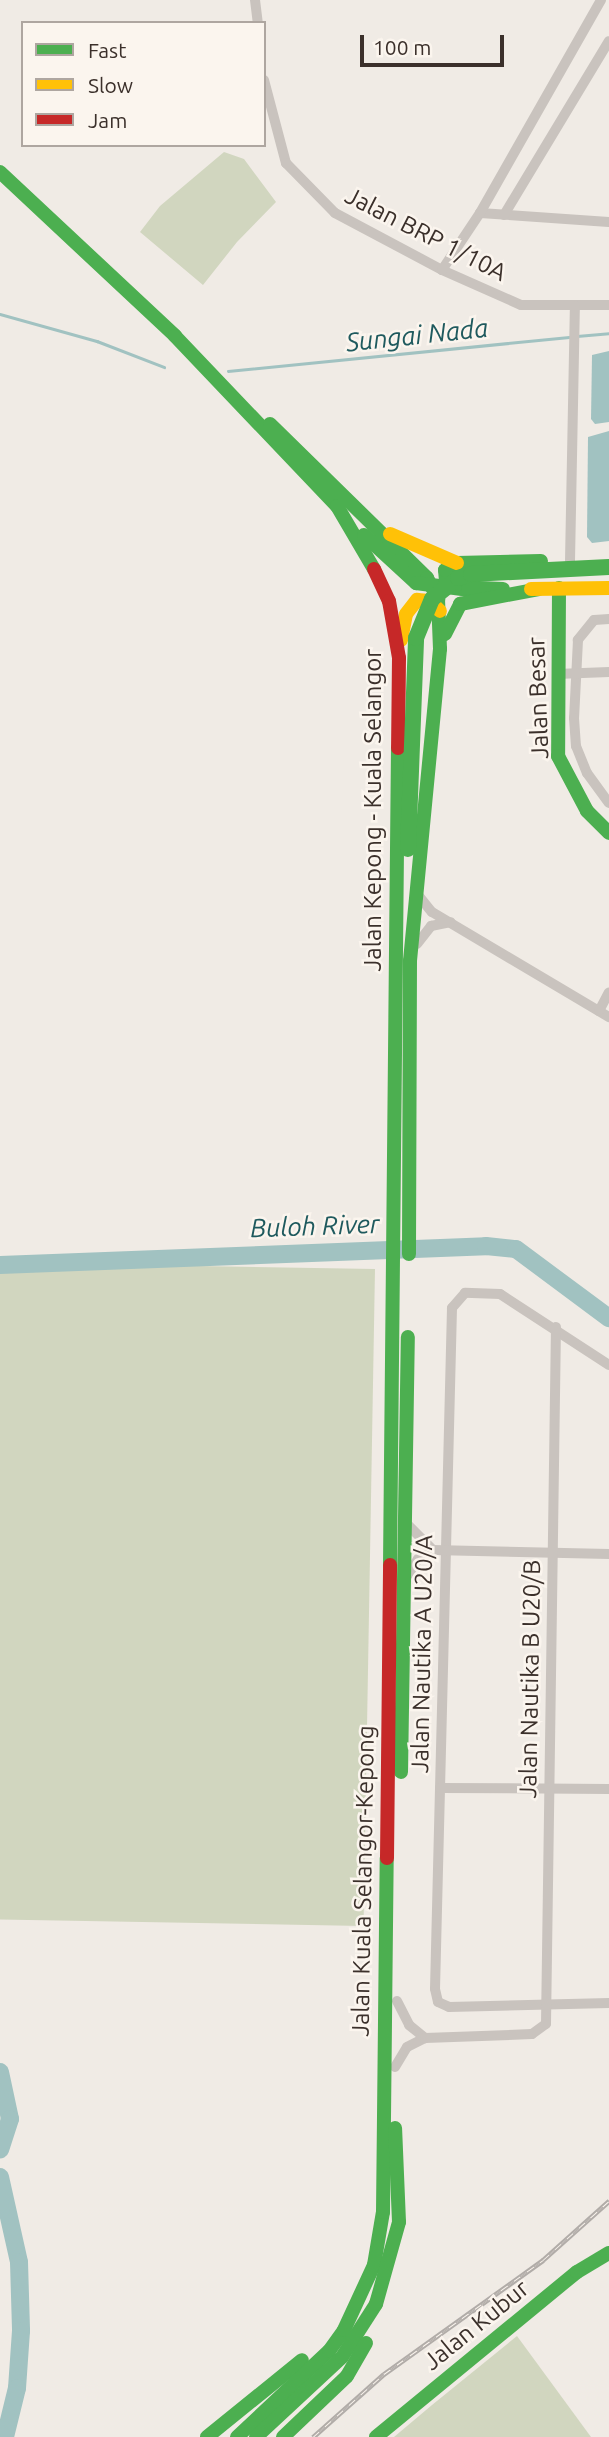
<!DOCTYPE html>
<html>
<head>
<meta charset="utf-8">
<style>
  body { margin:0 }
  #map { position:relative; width:609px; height:2437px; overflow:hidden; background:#f0ebe5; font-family:Ubuntu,sans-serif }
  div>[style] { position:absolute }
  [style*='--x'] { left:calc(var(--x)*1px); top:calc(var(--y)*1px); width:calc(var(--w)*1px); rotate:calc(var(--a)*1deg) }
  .green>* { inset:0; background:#d1d6bf; transform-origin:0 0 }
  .water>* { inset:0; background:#a1c2c1 }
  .stream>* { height:2.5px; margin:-1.25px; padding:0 1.25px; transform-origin:1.25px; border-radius:1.25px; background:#a1c2c1 }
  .river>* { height:18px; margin:-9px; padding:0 9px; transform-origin:9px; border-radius:9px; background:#a1c2c1 }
  .street>* { height:10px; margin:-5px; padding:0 5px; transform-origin:5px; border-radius:5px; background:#c9c3be }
  .fast>* { height:14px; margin:-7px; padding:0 7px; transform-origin:7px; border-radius:7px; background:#4caf50 }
  .slow>* { height:14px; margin:-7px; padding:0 7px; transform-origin:7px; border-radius:7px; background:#ffc107 }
  .jam>* { height:14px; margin:-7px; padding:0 7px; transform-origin:7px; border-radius:7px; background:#c62828 }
  .rail>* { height:5px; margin-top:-2.5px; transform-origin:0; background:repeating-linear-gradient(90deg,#fbf5ee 0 8px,#b1aca8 0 16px); box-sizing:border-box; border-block:2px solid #b1aca8 }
  .fast-bridge>* { height:16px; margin:-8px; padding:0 8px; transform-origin:8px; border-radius:8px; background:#4caf50 }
  span { translate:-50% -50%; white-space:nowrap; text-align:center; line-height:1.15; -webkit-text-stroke:5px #fbf5ee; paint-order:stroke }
  .street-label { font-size:24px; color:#3b302b }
  .water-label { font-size:26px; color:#1f5a5e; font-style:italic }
  .legend { position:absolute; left:21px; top:21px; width:245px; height:126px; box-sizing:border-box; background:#fbf5ee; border:2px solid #aea6a0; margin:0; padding:9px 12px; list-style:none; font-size:21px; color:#3b302b }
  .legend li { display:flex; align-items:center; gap:14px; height:35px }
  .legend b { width:35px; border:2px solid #aea6a0 }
  .scale { position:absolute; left:360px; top:35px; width:144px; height:32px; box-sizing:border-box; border:4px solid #3b302b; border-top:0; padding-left:9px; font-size:21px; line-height:24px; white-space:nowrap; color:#3b302b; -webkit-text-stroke:5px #fbf5ee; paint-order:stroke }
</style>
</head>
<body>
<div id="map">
  <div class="green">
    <i style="clip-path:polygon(224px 152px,244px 159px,276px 202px,237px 242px,203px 285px,140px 232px,160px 206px)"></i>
    <i style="left:375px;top:1269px;width:657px;height:375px;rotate:91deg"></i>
    <i style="clip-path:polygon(517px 2336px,591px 2437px,394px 2437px,432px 2405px)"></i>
  </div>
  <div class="water">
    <i style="clip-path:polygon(609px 351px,609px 422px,595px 424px,591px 419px,592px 355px)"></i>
    <i style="clip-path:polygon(609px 431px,609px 541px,592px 543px,587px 537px,588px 437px)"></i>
  </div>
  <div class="stream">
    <i style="--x:0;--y:314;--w:101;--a:15.6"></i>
    <i style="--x:97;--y:341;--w:72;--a:21.2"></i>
    <i style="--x:577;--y:336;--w:32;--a:-5"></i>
    <i style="--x:228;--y:371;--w:345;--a:-5.7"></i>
  </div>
  <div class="river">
    <i style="--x:0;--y:1265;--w:486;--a:-2.2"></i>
    <i style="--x:486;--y:1246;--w:30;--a:6"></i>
    <i style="--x:516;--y:1249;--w:116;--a:36.6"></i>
    <i style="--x:0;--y:2072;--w:48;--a:78"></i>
    <i style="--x:10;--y:2119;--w:32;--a:108"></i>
    <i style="--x:0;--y:2177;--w:87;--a:77.4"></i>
    <i style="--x:19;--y:2262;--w:69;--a:88.3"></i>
    <i style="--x:21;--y:2331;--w:57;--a:94"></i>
    <i style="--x:17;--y:2388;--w:50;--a:103.8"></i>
  </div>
  <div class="street">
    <i style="--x:255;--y:0;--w:23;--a:83"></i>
    <i style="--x:264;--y:80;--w:86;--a:75.2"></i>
    <i style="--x:286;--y:163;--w:70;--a:45.6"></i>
    <i style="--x:335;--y:213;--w:121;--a:28"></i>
    <i style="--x:442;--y:270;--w:86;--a:23.9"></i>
    <i style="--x:521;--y:305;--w:88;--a:0"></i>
    <i style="--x:480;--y:213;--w:129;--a:4"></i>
    <i style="--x:504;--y:215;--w:203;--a:-58.9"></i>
    <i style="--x:442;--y:270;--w:69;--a:-56.3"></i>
    <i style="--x:480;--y:213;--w:245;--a:-60.4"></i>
    <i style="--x:570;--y:561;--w:255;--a:-88.9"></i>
    <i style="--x:609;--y:619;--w:15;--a:176"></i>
    <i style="--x:594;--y:620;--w:26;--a:129"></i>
    <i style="--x:578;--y:640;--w:78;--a:92.9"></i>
    <i style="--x:574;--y:718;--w:28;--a:86"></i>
    <i style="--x:576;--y:746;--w:29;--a:68"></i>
    <i style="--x:587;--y:773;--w:37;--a:54"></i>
    <i style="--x:557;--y:674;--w:52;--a:-2.2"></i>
    <i style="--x:418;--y:895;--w:22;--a:51"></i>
    <i style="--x:432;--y:912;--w:206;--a:30.7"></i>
    <i style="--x:417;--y:944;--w:23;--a:-52"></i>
    <i style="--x:431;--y:926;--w:20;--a:-11"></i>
    <i style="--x:599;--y:1011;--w:21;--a:-62"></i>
    <i style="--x:609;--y:1365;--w:130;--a:-146.9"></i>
    <i style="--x:500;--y:1294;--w:35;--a:-178"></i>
    <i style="--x:465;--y:1293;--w:20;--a:131"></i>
    <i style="--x:452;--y:1308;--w:681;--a:91.43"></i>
    <i style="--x:435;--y:1989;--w:13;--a:77"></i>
    <i style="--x:438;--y:2002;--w:12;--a:24"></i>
    <i style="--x:449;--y:2007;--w:160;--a:-1.4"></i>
    <i style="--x:408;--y:1525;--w:35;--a:45"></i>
    <i style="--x:407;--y:1576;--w:20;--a:-57"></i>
    <i style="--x:418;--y:1559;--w:17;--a:-31"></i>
    <i style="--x:433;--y:1550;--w:176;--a:1.3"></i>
    <i style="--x:440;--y:1788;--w:169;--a:0.3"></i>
    <i style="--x:397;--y:2001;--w:27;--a:63"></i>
    <i style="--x:409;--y:2025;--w:21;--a:39"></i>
    <i style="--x:395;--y:2067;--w:23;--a:-59"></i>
    <i style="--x:407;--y:2047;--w:20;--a:-27"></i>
    <i style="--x:425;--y:2038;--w:107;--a:-2.1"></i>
    <i style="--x:532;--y:2034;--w:17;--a:-36"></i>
    <i style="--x:546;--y:2024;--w:697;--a:-89.18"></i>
  </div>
  <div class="fast">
    <i style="--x:0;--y:172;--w:240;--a:43.1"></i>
    <i style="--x:175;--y:336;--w:235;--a:46.4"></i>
    <i style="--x:337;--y:506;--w:73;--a:59.6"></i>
    <i style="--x:270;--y:424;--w:220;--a:44.4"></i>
    <i style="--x:427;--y:578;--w:24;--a:62"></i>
    <i style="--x:438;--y:599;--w:50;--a:87.7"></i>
    <i style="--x:440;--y:649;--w:313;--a:95.5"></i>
    <i style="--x:410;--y:961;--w:293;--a:90.2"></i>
    <i style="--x:364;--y:535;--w:71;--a:42.7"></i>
    <i style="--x:416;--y:583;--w:54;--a:7.4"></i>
    <i style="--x:559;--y:588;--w:168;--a:90.3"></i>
    <i style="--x:558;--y:756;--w:62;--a:62.2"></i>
    <i style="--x:587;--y:811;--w:31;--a:45"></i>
    <i style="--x:503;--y:589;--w:48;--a:-177.6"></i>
    <i style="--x:455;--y:587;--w:11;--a:-146"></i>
    <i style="--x:446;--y:581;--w:11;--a:-95"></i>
    <i style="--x:445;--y:570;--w:14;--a:-30"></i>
    <i style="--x:457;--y:563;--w:84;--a:-1.4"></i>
    <i style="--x:445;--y:634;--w:34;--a:-63"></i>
    <i style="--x:460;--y:604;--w:80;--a:-10.8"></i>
    <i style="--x:390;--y:1565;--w:817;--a:-89.44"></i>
    <i style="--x:401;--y:1772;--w:435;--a:-89.1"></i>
    <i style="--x:207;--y:2437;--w:122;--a:-39"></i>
    <i style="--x:237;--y:2437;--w:126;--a:-43.1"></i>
    <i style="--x:329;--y:2351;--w:26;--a:-54"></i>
    <i style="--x:344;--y:2330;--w:72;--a:-65.2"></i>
    <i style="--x:374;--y:2265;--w:54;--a:-80.4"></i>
    <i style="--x:383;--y:2212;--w:354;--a:-89.4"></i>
    <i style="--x:256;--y:2437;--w:117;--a:-42.9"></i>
    <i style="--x:342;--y:2357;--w:63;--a:-57.3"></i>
    <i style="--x:376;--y:2304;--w:85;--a:-74.3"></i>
    <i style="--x:399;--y:2222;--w:94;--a:-92.4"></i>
    <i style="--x:283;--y:2437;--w:88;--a:-43.6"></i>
    <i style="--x:347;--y:2376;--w:38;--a:-60"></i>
    <i style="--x:376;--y:2437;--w:260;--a:-39.4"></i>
    <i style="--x:577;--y:2272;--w:37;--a:-31"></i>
  </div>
  <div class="slow">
    <i style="--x:390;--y:534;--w:73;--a:23.4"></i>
    <i style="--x:531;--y:589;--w:78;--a:-0.7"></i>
    <i style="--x:401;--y:640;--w:26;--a:-79"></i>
    <i style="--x:406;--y:614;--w:18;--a:-52"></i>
    <i style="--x:417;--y:600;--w:13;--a:4"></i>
    <i style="--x:430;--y:601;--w:14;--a:45"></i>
  </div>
  <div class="jam">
    <i style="--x:374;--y:569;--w:35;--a:65"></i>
    <i style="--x:389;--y:601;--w:58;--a:80"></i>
    <i style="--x:399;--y:658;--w:90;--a:90.6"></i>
    <i style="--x:387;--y:1858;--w:293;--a:-89.4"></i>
  </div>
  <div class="rail">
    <i style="--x:313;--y:2437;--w:95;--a:-41.6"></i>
    <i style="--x:384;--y:2374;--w:196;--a:-35.6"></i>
    <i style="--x:543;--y:2260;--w:89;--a:-41.8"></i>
  </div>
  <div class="fast-bridge">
    <i style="--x:408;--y:849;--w:211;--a:-87.8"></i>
    <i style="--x:416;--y:638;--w:42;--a:-67.7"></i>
    <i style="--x:432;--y:599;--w:33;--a:-39"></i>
    <i style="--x:458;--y:578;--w:14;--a:-17"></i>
    <i style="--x:471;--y:574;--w:138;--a:-2.9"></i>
  </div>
  <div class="street-label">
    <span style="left:426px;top:234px;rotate:27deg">Jalan BRP 1/10A</span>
    <span style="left:538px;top:698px;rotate:-92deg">Jalan Besar</span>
    <span style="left:373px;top:810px;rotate:-90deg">Jalan Kepong - Kuala Selangor</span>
    <span style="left:422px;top:1654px;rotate:-89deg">Jalan Nautika A U20/A</span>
    <span style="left:530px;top:1679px;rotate:-89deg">Jalan Nautika B U20/B</span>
    <span style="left:363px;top:1881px;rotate:-89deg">Jalan Kuala Selangor-Kepong</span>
    <span style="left:476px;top:2325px;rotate:-39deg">Jalan Kubur</span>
  </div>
  <div class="water-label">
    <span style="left:417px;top:335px;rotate:-6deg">Sungai Nada</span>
    <span style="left:315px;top:1226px;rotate:-2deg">Buloh River</span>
  </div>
  <ul class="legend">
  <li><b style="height:9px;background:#4caf50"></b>Fast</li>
  <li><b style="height:9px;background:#ffc107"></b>Slow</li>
  <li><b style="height:9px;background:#c62828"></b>Jam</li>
  </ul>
  <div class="scale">100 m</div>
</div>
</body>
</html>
